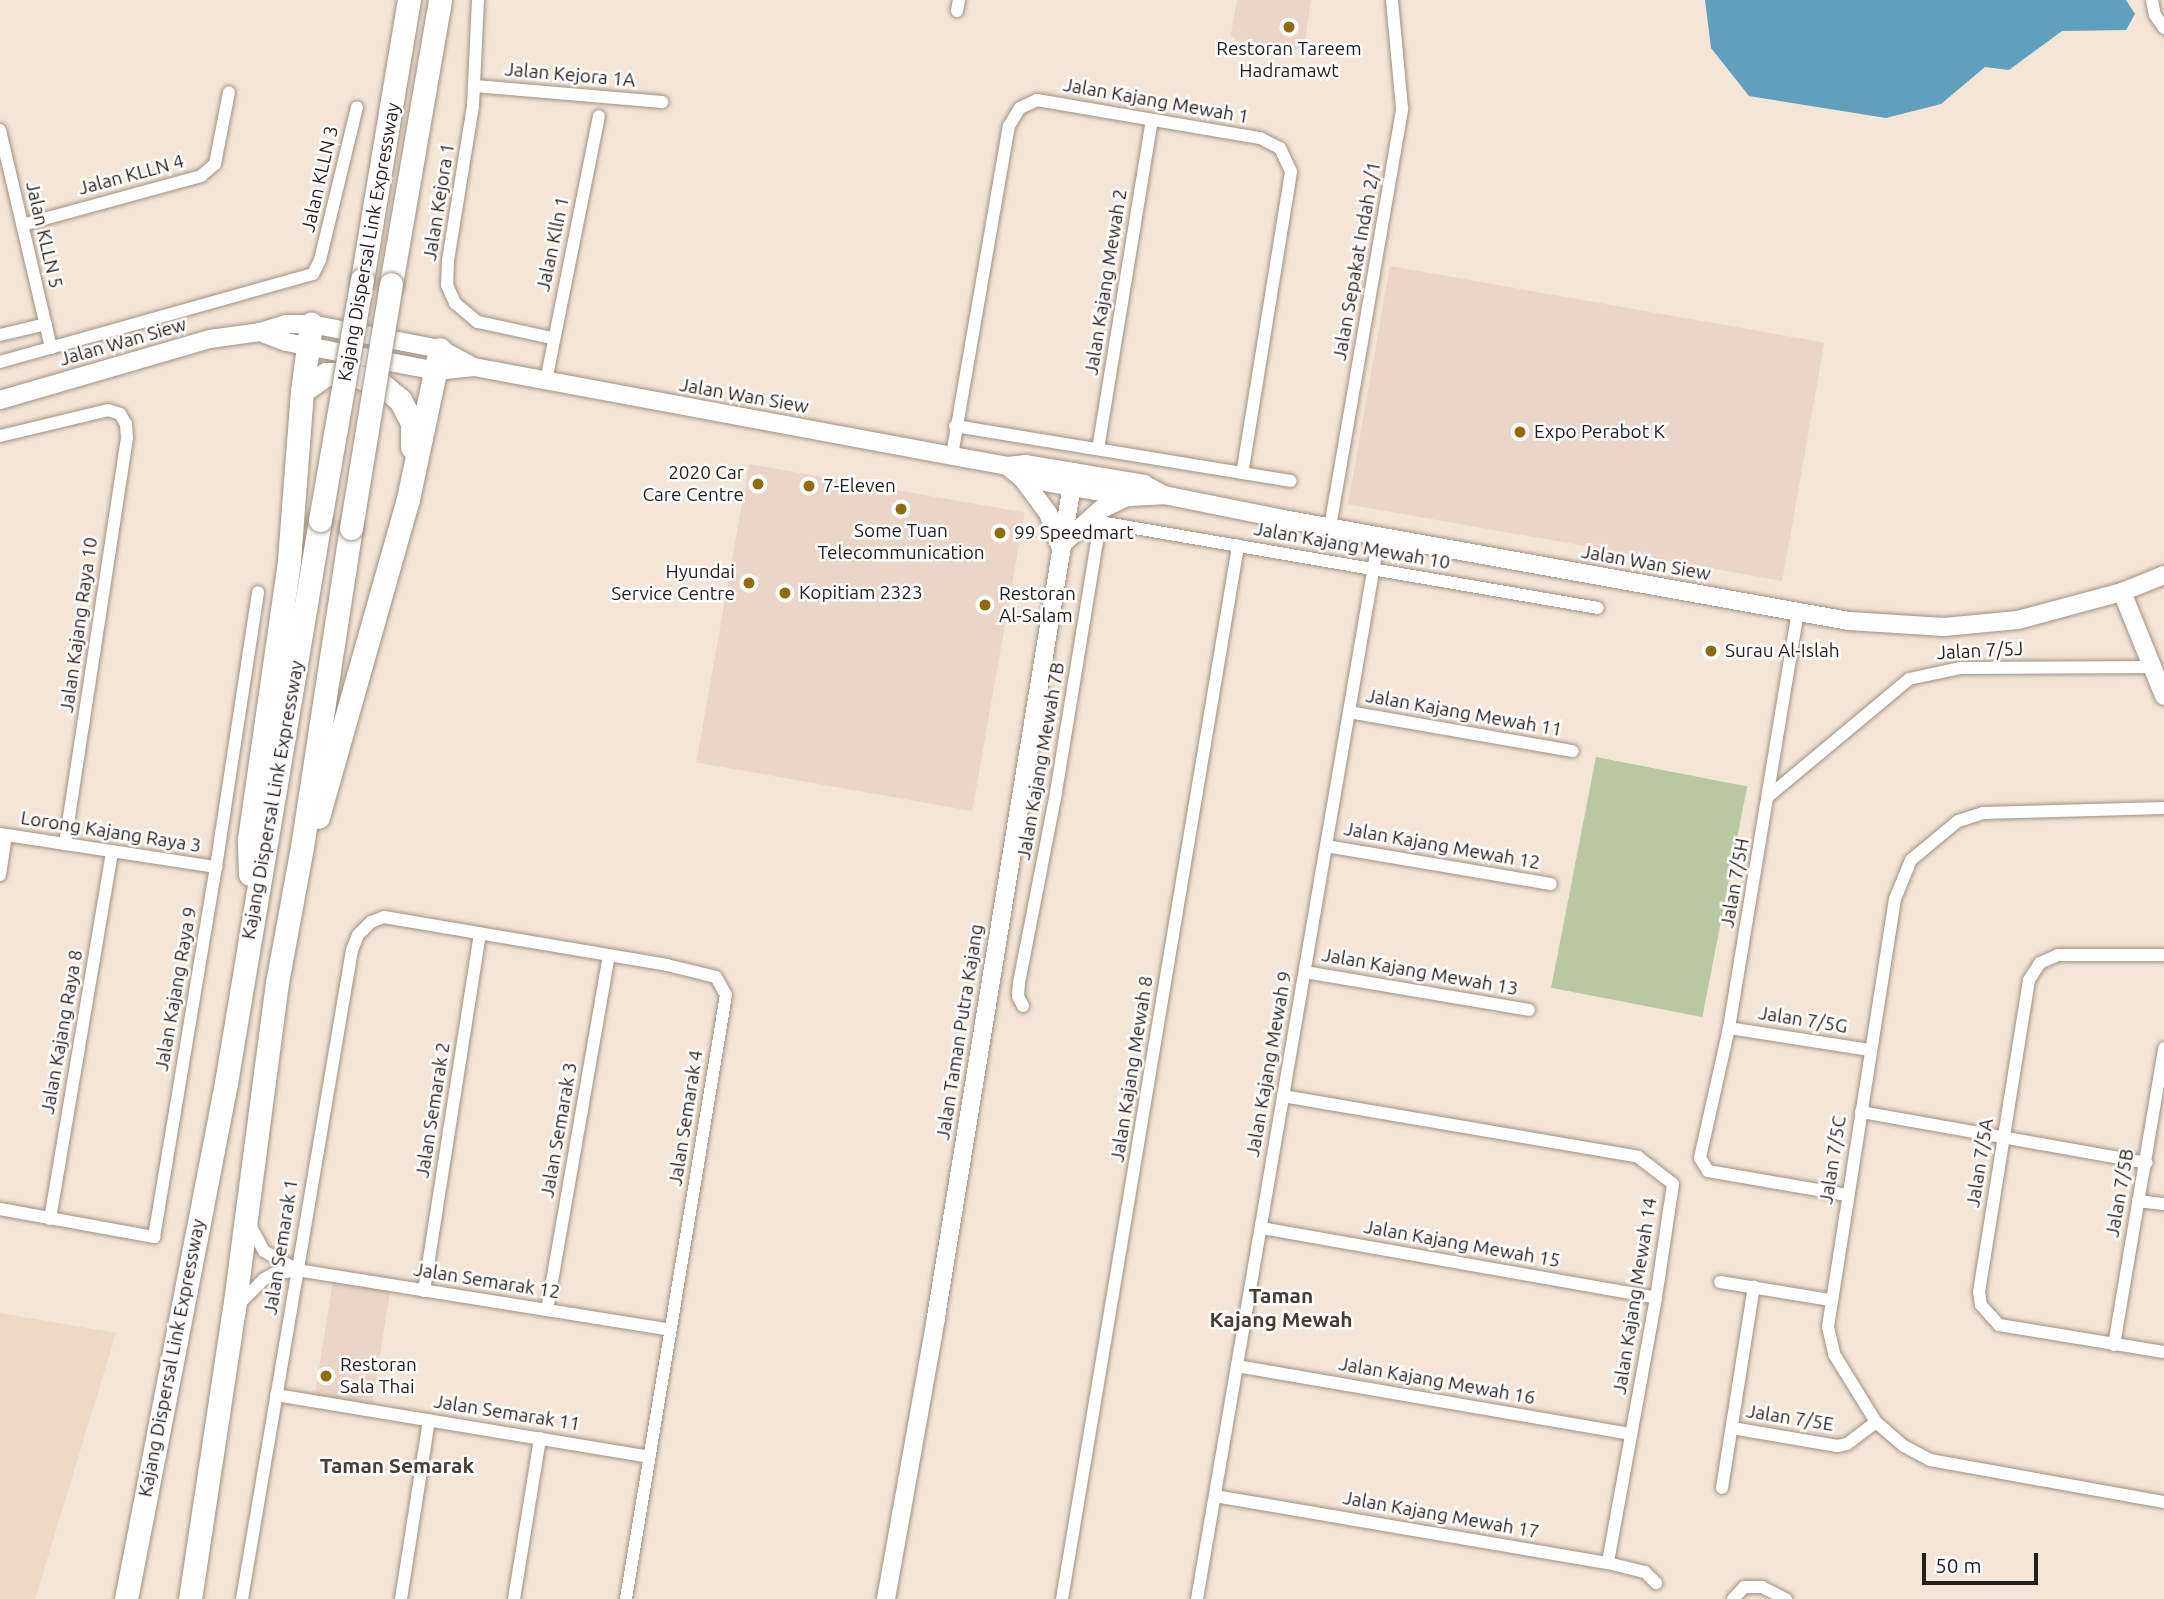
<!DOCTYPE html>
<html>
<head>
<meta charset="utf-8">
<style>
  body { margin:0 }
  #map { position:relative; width:2164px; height:1599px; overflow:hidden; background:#f4e5d6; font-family:Ubuntu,sans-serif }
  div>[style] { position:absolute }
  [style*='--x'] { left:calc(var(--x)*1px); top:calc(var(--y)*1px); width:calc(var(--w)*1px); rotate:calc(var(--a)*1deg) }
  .commercial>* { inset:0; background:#ead5c7; transform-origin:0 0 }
  .built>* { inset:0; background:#edd9c5 }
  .green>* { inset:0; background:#b7c8a2; transform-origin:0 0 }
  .water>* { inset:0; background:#5fa1bc }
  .roads { filter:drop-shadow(0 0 2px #9e9183) drop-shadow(0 0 2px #9e9183) }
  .street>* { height:12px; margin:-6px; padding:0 6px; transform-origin:6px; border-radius:6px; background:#fff }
  .secondary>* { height:18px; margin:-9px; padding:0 9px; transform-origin:9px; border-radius:9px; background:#fff }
  .highway>* { height:23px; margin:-11.5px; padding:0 11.5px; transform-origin:11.5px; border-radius:11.5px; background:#fff }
  .bridges { filter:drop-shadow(0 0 2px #9e9183) drop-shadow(0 0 2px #9e9183) }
  .highway-bridge>* { height:23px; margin:-11.5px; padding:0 11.5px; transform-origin:11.5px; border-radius:11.5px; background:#fff }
  .dots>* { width:19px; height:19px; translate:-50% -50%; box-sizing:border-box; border:4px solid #fff; border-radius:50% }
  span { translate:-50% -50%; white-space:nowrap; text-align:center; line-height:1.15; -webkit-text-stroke:5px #fff; paint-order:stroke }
  .poi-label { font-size:19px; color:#251f1a }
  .left { translate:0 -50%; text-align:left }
  .right { translate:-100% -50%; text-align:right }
  .street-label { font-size:19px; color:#251f1a }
  .neighbourhood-label { font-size:21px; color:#483c30; font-weight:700 }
  .scale { position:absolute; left:1922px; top:1553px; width:116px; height:32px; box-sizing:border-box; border:4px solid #251f1a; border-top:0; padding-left:9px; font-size:21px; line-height:24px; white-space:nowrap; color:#251f1a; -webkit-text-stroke:5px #fff; paint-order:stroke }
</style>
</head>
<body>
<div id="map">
  <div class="commercial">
    <i style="clip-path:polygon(1237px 0,1311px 0,1305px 41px,1300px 48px,1291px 51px,1236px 41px,1231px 34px)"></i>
    <i style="left:1390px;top:266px;width:441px;height:242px;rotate:10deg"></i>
    <i style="left:749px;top:464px;width:280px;height:303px;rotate:10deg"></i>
    <i style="left:333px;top:1281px;width:58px;height:116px;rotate:9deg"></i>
  </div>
  <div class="built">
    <i style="clip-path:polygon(0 1313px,116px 1333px,35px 1599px,0 1599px)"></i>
  </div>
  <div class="green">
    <i style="left:1596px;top:757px;width:154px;height:235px;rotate:11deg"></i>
  </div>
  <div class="water">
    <i style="clip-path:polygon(1705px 0,2126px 0,2135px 14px,2126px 30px,2062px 31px,2009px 70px,1985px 67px,1941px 104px,1886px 118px,1749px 96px,1711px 48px)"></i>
  </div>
  <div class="roads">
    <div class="street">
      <i style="--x:478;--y:0;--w:106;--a:92.7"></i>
      <i style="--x:473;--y:106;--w:156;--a:99.2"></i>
      <i style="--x:448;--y:260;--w:25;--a:92"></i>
      <i style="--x:447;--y:285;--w:20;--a:66"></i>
      <i style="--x:455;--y:303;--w:30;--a:40"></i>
      <i style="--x:478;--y:322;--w:76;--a:12.2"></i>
      <i style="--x:2152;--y:0;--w:15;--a:79"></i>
      <i style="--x:2155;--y:15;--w:16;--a:55"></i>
      <i style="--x:957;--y:11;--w:11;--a:-80"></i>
      <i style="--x:475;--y:86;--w:188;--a:4.9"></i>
      <i style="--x:0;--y:130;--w:224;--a:76.8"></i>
      <i style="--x:22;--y:225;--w:186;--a:-15.3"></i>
      <i style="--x:201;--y:176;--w:18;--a:-41"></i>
      <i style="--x:215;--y:164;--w:73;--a:-79"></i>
      <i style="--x:0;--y:335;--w:47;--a:-13.4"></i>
      <i style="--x:0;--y:362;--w:325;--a:-15.7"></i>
      <i style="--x:313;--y:274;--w:16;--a:-63"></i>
      <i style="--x:320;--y:260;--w:157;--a:-76.4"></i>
      <i style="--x:546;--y:381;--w:270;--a:-78.7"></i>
      <i style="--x:955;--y:426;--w:340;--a:9.3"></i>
      <i style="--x:0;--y:436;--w:111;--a:-13.5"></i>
      <i style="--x:108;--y:410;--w:13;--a:18"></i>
      <i style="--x:120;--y:414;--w:12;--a:59"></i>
      <i style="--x:126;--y:424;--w:14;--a:86"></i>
      <i style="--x:127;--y:438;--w:411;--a:98.7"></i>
      <i style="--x:1098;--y:449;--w:332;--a:-80.7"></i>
      <i style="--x:952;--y:455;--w:334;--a:-80.2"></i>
      <i style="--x:1009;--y:126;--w:21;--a:-59"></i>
      <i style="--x:1020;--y:108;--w:19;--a:-25"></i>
      <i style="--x:1037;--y:100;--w:226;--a:9.7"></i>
      <i style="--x:1260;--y:138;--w:22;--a:27"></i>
      <i style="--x:1280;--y:148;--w:26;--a:65"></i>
      <i style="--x:1291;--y:172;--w:305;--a:99.2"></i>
      <i style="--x:1330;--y:527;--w:425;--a:-80.2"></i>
      <i style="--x:1402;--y:108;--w:108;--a:-95.3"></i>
      <i style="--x:1798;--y:611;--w:423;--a:99.4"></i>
      <i style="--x:1729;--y:1028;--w:133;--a:102.6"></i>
      <i style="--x:1700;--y:1158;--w:15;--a:58"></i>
      <i style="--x:1708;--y:1171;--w:141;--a:9.8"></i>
      <i style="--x:1349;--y:712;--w:227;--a:9.9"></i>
      <i style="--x:1770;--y:795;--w:181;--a:-39.8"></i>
      <i style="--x:1909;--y:679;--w:52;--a:-12.2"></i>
      <i style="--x:1960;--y:668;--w:192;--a:-0.3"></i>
      <i style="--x:2164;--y:808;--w:181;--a:178.4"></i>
      <i style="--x:1983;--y:813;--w:26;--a:162"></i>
      <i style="--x:1958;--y:821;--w:61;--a:140.3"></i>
      <i style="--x:1911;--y:860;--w:42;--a:112.3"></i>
      <i style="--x:1895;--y:899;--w:433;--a:98.9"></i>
      <i style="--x:1828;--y:1327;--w:28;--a:77"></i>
      <i style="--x:1834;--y:1354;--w:80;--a:58.3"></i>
      <i style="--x:1876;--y:1422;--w:37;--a:41"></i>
      <i style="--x:1904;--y:1446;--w:30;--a:28"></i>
      <i style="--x:1930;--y:1460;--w:238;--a:10.2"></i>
      <i style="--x:0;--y:834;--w:219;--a:8.7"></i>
      <i style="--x:1326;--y:846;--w:228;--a:9.6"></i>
      <i style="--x:0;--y:875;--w:40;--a:-81.5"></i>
      <i style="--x:2164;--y:955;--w:106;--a:180"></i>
      <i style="--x:2058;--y:955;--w:20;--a:156"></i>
      <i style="--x:2040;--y:963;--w:20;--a:123"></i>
      <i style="--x:2029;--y:980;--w:316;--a:99.1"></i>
      <i style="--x:1979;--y:1292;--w:13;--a:81"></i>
      <i style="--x:1981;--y:1305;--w:27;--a:48"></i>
      <i style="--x:1999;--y:1325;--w:167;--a:9.3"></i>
      <i style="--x:1305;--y:972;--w:227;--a:9.6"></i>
      <i style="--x:1023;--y:1006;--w:11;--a:-117"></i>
      <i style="--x:1018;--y:996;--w:13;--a:-86"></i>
      <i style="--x:1019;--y:983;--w:195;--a:-79"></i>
      <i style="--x:1056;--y:792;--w:274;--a:-80.7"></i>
      <i style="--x:1100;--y:522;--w:505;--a:9.8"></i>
      <i style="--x:1729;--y:1028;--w:143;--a:8.9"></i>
      <i style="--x:1283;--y:1096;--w:360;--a:9.7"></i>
      <i style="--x:1638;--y:1157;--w:44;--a:37.6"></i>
      <i style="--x:1673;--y:1184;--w:115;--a:98.5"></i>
      <i style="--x:1656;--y:1298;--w:269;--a:100.3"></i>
      <i style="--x:1861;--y:1112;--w:290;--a:10.1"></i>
      <i style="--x:2138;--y:1201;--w:26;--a:7"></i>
      <i style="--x:0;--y:1209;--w:157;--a:10.3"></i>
      <i style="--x:154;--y:1237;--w:375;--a:-80.5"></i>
      <i style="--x:216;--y:867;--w:278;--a:-81.3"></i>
      <i style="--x:50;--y:1219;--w:373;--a:-80.4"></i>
      <i style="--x:249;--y:1223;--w:32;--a:62"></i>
      <i style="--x:264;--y:1251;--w:38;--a:30"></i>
      <i style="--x:297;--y:1270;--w:378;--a:9.1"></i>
      <i style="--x:1261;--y:1228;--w:401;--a:10"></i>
      <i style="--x:1720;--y:1282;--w:111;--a:9.3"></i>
      <i style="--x:424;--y:1291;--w:360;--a:-81.1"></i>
      <i style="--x:237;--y:1306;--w:38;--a:-45"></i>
      <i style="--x:264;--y:1279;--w:10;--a:-29"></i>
      <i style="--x:273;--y:1274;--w:24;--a:-9"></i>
      <i style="--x:547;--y:1310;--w:359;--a:-80.1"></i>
      <i style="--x:2114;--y:1345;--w:301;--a:-80.4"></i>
      <i style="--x:1237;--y:1366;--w:400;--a:9.8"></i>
      <i style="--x:276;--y:1395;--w:378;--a:9.4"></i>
      <i style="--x:1732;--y:1428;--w:107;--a:9.7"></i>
      <i style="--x:1837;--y:1446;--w:10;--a:-11"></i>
      <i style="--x:1847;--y:1444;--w:36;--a:-37"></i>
      <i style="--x:1722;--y:1488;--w:204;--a:-81"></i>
      <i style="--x:1215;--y:1496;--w:399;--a:9.7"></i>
      <i style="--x:1608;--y:1563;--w:38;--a:14"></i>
      <i style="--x:1645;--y:1572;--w:16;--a:45"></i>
      <i style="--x:242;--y:1599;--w:658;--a:-80.38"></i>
      <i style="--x:352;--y:950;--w:16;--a:-68"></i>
      <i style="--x:358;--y:935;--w:18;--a:-45"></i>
      <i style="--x:371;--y:922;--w:14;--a:-21"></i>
      <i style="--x:384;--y:917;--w:287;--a:9.6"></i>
      <i style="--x:667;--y:965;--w:50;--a:13.8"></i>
      <i style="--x:716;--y:977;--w:21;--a:61"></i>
      <i style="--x:726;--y:995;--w:612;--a:99.4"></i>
      <i style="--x:401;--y:1599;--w:181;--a:-81.1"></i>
      <i style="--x:514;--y:1599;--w:163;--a:-80.8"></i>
      <i style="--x:1062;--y:1599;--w:1068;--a:-80.51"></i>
      <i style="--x:1197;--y:1599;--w:1078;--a:-80.28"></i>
      <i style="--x:1733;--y:1599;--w:16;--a:-47"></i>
      <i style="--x:1744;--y:1587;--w:18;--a:0"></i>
      <i style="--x:1762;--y:1587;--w:27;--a:27"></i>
    </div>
    <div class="secondary">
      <i style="--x:260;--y:332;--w:28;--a:21"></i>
      <i style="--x:286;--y:342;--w:153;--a:10.9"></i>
      <i style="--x:436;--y:371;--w:38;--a:-6"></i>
      <i style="--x:474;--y:367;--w:542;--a:10.52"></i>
      <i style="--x:1007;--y:466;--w:18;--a:-6"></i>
      <i style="--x:1025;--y:464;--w:121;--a:9.5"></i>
      <i style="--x:1144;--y:484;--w:23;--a:29"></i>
      <i style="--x:1164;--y:495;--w:121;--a:11.4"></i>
      <i style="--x:1283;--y:519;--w:575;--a:10.22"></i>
      <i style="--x:1849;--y:621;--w:95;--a:3.6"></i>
      <i style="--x:1944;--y:627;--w:74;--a:-5.4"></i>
      <i style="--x:2018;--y:620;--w:108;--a:-15.1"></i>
      <i style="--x:2122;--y:592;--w:45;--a:-22"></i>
      <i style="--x:0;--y:400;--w:219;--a:-16.2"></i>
      <i style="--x:210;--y:339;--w:50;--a:-8"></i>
      <i style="--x:260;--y:332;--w:27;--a:-17"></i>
      <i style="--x:286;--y:324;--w:25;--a:0"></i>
      <i style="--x:311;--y:324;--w:131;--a:11"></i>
      <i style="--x:440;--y:349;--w:38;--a:28"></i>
      <i style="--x:1007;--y:466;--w:19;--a:39"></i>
      <i style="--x:1022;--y:478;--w:109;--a:10.1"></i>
      <i style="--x:1129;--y:497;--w:35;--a:-3"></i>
      <i style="--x:1022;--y:478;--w:44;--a:53.4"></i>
      <i style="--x:1048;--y:513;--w:32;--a:70"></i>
      <i style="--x:1060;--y:546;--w:54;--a:-42"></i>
      <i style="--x:1100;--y:510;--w:30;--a:-26"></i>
      <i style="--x:2122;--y:592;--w:112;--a:68"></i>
      <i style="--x:886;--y:1599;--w:286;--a:-79.9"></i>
      <i style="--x:936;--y:1317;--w:856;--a:-80.72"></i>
    </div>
    <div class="highway">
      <i style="--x:362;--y:280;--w:284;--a:-80.5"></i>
      <i style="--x:391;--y:284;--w:288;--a:-80.2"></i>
      <i style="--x:302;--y:391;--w:29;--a:-35"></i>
      <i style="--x:326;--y:374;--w:24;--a:0"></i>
      <i style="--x:350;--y:374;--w:33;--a:18"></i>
      <i style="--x:381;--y:384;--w:25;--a:40"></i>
      <i style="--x:400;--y:400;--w:13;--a:61"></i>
      <i style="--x:406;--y:411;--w:13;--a:63"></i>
      <i style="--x:412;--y:423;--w:24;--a:90"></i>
      <i style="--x:318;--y:817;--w:330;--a:-74.2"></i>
      <i style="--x:408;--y:499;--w:153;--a:-78"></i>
      <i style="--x:250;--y:874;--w:35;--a:-92"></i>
      <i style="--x:249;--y:839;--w:282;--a:-81.8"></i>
      <i style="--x:289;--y:560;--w:169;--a:-85.6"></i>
      <i style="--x:302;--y:391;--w:68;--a:-82.3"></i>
      <i style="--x:126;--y:1599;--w:526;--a:-79.03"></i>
      <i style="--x:226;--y:1083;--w:571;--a:-80.52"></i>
      <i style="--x:190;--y:1599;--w:293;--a:-81.4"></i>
      <i style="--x:234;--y:1309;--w:329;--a:-82.5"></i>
      <i style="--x:277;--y:983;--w:138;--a:-79.6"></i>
      <i style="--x:302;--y:847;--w:323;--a:-81.3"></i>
    </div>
  </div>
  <div class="bridges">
    <div class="highway-bridge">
      <i style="--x:320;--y:520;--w:244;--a:-80.1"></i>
      <i style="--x:351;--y:528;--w:247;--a:-80.7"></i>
    </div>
  </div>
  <div class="dots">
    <i style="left:1289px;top:27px;background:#906c11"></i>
    <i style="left:1520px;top:432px;background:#906c11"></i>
    <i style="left:758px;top:484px;background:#906c11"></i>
    <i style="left:809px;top:486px;background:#906c11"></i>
    <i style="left:901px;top:509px;background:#906c11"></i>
    <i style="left:1000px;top:533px;background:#906c11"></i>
    <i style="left:749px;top:583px;background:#906c11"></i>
    <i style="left:785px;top:593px;background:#906c11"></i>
    <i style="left:985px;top:605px;background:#906c11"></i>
    <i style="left:1711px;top:651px;background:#906c11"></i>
    <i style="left:326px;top:1376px;background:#906c11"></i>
  </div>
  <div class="poi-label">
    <span style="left:1289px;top:60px">Restoran Tareem<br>Hadramawt</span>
    <span class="left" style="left:1534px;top:432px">Expo Perabot K</span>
    <span class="right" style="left:744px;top:484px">2020 Car<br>Care Centre</span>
    <span class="left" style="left:823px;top:486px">7-Eleven</span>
    <span style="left:901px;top:542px">Some Tuan<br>Telecommunication</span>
    <span class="left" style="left:1014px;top:533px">99 Speedmart</span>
    <span class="right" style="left:735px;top:583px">Hyundai<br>Service Centre</span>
    <span class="left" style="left:799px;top:593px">Kopitiam 2323</span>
    <span class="left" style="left:999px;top:605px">Restoran<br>Al-Salam</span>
    <span class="left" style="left:1725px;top:651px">Surau Al-Islah</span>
    <span class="left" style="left:340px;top:1376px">Restoran<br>Sala Thai</span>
  </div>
  <div class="street-label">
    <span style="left:570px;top:75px;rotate:5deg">Jalan Kejora 1A</span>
    <span style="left:1156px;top:101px;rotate:10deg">Jalan Kajang Mewah 1</span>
    <span style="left:131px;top:175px;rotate:-15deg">Jalan KLLN 4</span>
    <span style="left:320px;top:179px;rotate:-77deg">Jalan KLLN 3</span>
    <span style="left:439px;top:202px;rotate:-81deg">Jalan Kejora 1</span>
    <span style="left:44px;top:235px;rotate:77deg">Jalan KLLN 5</span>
    <span style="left:369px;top:242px;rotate:-80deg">Kajang Dispersal Link Expressway</span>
    <span style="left:553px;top:244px;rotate:-78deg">Jalan Klln 1</span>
    <span style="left:1357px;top:261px;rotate:-80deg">Jalan Sepakat Indah 2/1</span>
    <span style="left:1106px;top:282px;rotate:-81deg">Jalan Kajang Mewah 2</span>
    <span style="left:123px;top:342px;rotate:-16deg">Jalan Wan Siew</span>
    <span style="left:744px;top:396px;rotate:10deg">Jalan Wan Siew</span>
    <span style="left:1352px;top:546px;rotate:10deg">Jalan Kajang Mewah 10</span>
    <span style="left:1646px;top:563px;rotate:10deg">Jalan Wan Siew</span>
    <span style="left:79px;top:625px;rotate:-82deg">Jalan Kajang Raya 10</span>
    <span style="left:1980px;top:651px;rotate:-3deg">Jalan 7/5J</span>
    <span style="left:1464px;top:713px;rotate:10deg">Jalan Kajang Mewah 11</span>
    <span style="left:1041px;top:761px;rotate:-80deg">Jalan Kajang Mewah 7B</span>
    <span style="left:273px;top:800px;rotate:-80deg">Kajang Dispersal Link Expressway</span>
    <span style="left:111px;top:832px;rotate:9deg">Lorong Kajang Raya 3</span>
    <span style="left:1442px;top:846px;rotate:10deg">Jalan Kajang Mewah 12</span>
    <span style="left:1735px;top:883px;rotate:-80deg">Jalan 7/5H</span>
    <span style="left:1420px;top:972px;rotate:10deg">Jalan Kajang Mewah 13</span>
    <span style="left:176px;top:989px;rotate:-80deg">Jalan Kajang Raya 9</span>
    <span style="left:1803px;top:1020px;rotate:9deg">Jalan 7/5G</span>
    <span style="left:62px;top:1032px;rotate:-80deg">Jalan Kajang Raya 8</span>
    <span style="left:960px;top:1032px;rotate:-81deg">Jalan Taman Putra Kajang</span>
    <span style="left:1269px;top:1064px;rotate:-80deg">Jalan Kajang Mewah 9</span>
    <span style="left:1132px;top:1069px;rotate:-81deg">Jalan Kajang Mewah 8</span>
    <span style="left:433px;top:1110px;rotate:-81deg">Jalan Semarak 2</span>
    <span style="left:686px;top:1118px;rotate:-81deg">Jalan Semarak 4</span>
    <span style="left:559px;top:1130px;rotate:-80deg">Jalan Semarak 3</span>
    <span style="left:1833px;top:1160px;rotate:-81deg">Jalan 7/5C</span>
    <span style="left:1980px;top:1163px;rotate:-81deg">Jalan 7/5A</span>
    <span style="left:2120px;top:1193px;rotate:-80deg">Jalan 7/5B</span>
    <span style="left:1462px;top:1244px;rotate:10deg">Jalan Kajang Mewah 15</span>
    <span style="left:281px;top:1247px;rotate:-81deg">Jalan Semarak 1</span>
    <span style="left:487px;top:1281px;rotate:9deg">Jalan Semarak 12</span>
    <span style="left:1635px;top:1296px;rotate:-81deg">Jalan Kajang Mewah 14</span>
    <span style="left:172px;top:1358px;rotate:-79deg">Kajang Dispersal Link Expressway</span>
    <span style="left:1437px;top:1381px;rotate:10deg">Jalan Kajang Mewah 16</span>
    <span style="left:507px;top:1413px;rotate:9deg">Jalan Semarak 11</span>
    <span style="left:1790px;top:1418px;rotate:9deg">Jalan 7/5E</span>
    <span style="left:1441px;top:1515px;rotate:10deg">Jalan Kajang Mewah 17</span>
  </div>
  <div class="neighbourhood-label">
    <span style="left:1281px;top:1307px">Taman<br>Kajang Mewah</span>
    <span style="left:397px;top:1465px">Taman Semarak</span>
  </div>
  <div class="scale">50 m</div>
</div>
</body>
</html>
